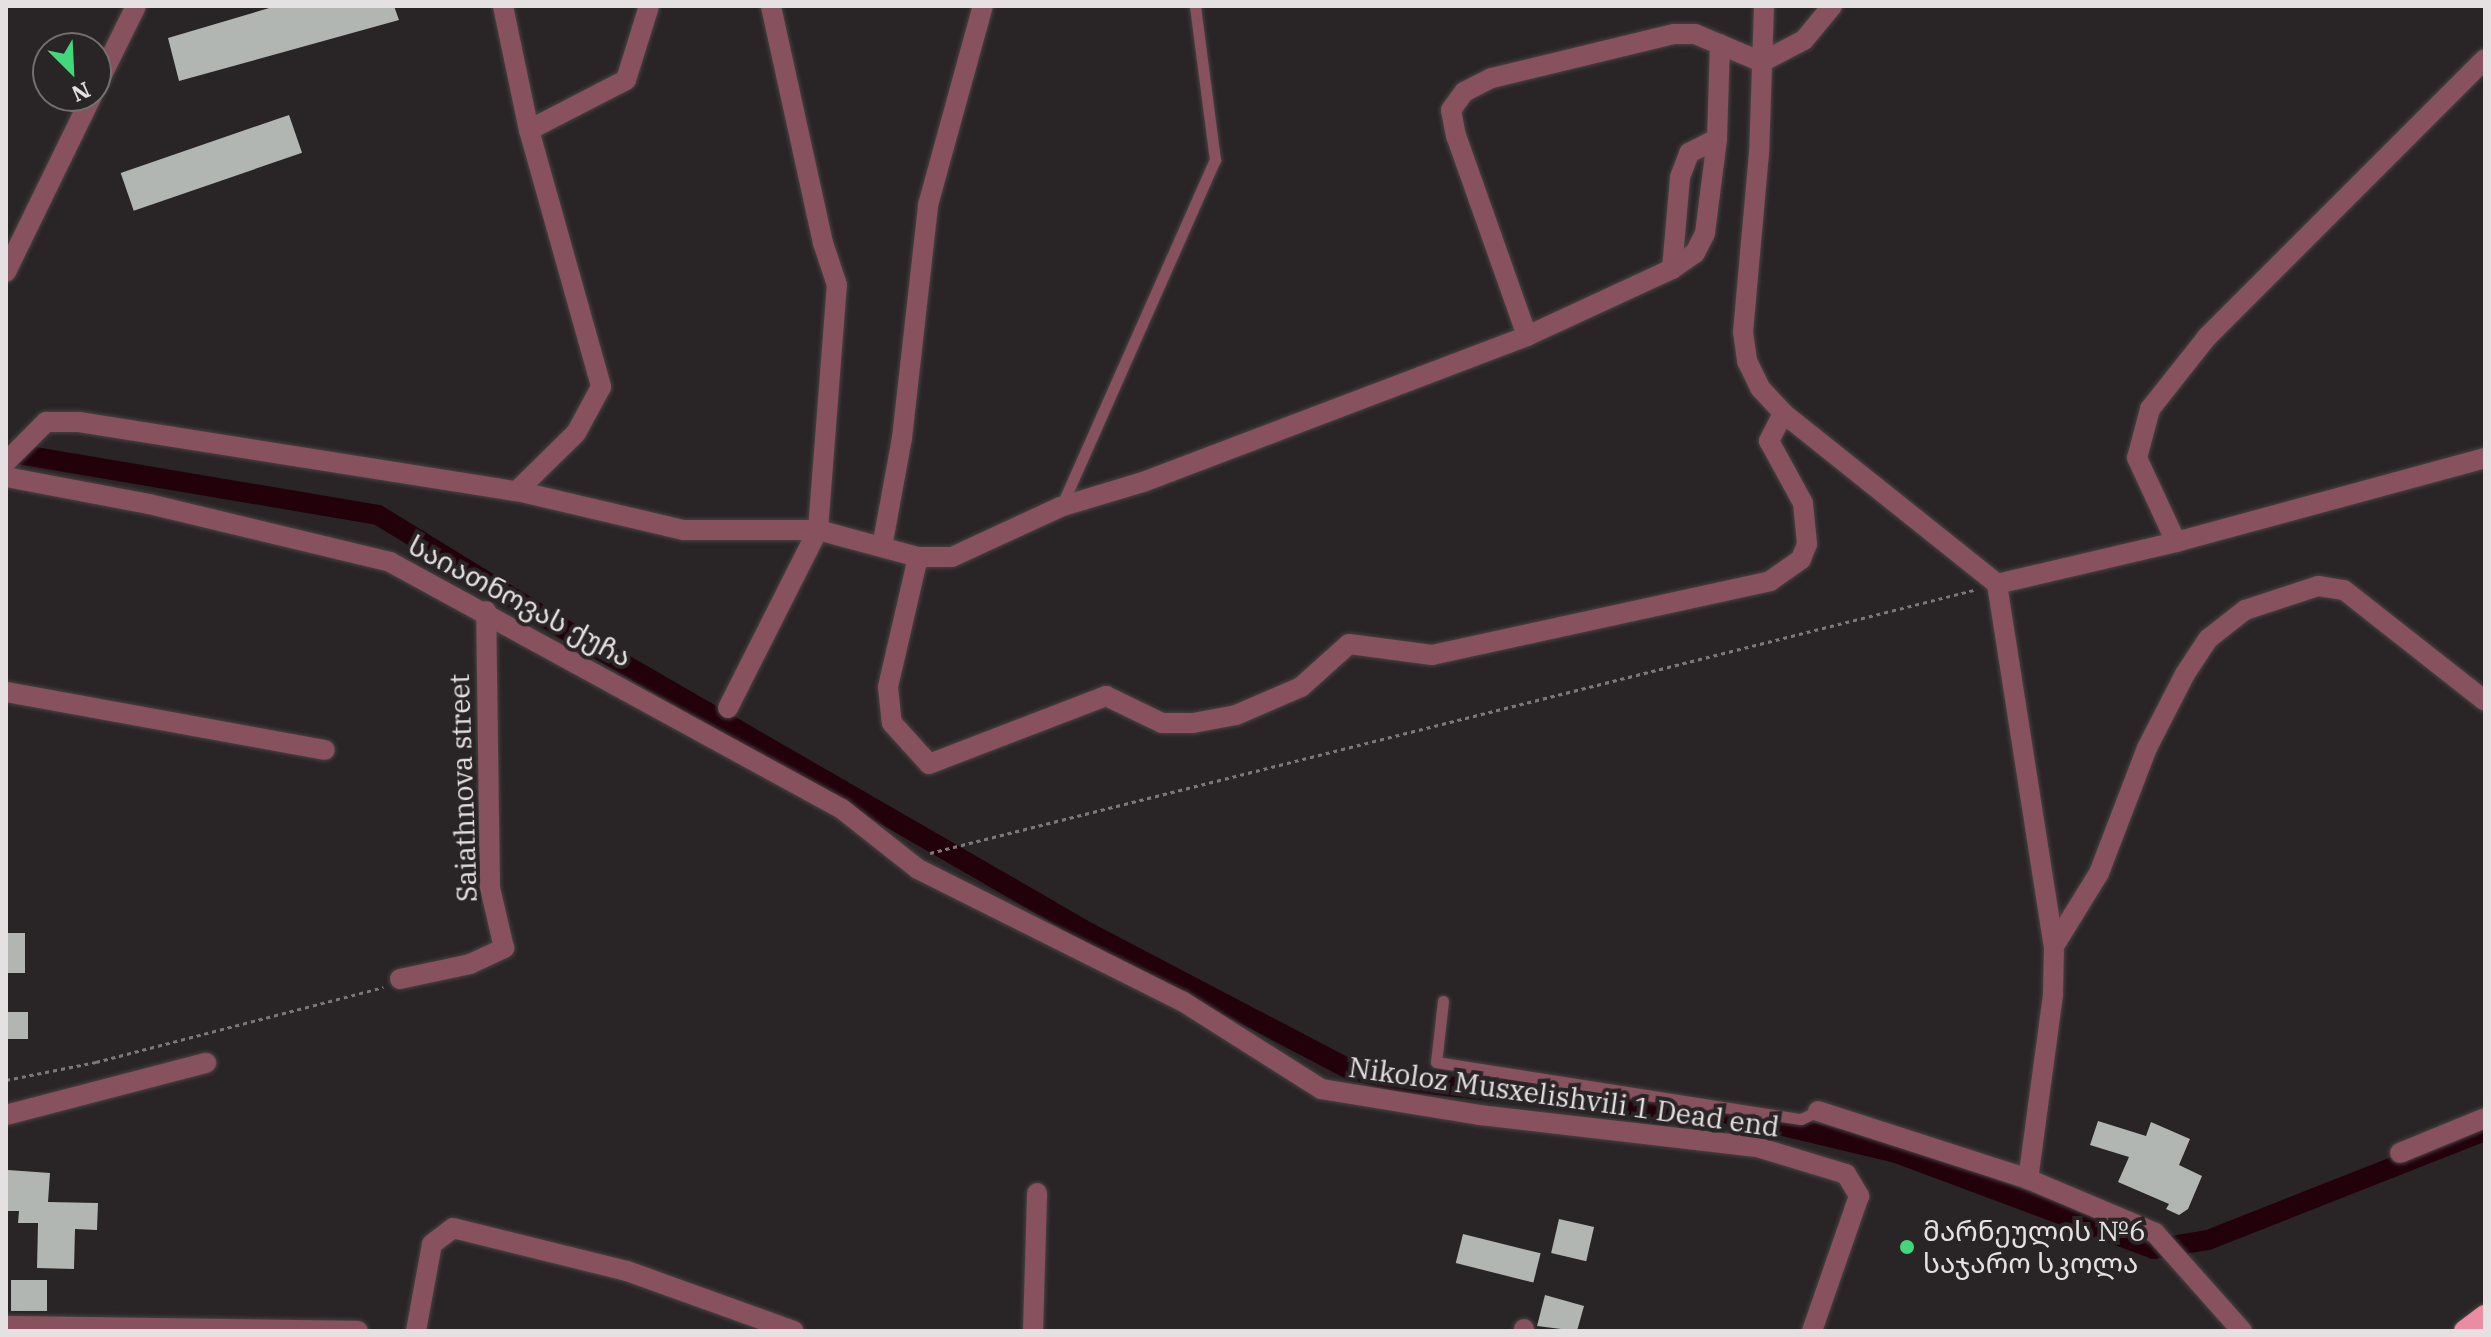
<!DOCTYPE html>
<html>
<head>
<meta charset="utf-8">
<style>
  body { margin:0 }
  #map { position:relative; width:2491px; height:1337px; overflow:hidden; background:#292425; font-family:"IBM Plex Serif","Noto Sans Georgian",serif }
  div>[style] { position:absolute }
  [style*='--x'] { left:calc(var(--x)*1px); top:calc(var(--y)*1px); width:calc(var(--w)*1px); rotate:calc(var(--a)*1deg) }
  .canal>* { height:20px; margin:-10px; padding:0 10px; transform-origin:10px; border-radius:10px; background:#22010b }
  .building>* { inset:0; background:#b1b6b2; transform-origin:0 0 }
  .path>* { height:3px; margin-top:-1.5px; transform-origin:0; background:repeating-linear-gradient(90deg,#7c7778 0 4px,transparent 0 8px) }
  .roads { filter:drop-shadow(0 0 2px #474243) drop-shadow(0 0 2px #474243) }
  .service>* { height:11px; margin:-5.5px; padding:0 5.5px; transform-origin:5.5px; border-radius:5.5px; background:#87515e }
  .minor>* { height:20px; margin:-10px; padding:0 10px; transform-origin:10px; border-radius:10px; background:#87515e }
  .trunk>* { height:22px; margin:-11px; padding:0 11px; transform-origin:11px; border-radius:11px; background:#ec8ca4 }
  .dots>* { width:22px; height:22px; translate:-50% -50%; box-sizing:border-box; border:4px solid #292425; border-radius:50% }
  span { translate:-50% -50%; white-space:nowrap; text-align:center; line-height:1.15; -webkit-text-stroke:8px #292425; paint-order:stroke }
  .street-label { font-size:28px; color:#e5e1e2 }
  .poi-label { font-size:28px; color:#e5e1e2 }
  .left { translate:0 -50%; text-align:left }
  .frame { position:absolute; inset:0; border:8px solid #e5e1e2; pointer-events:none }
  .north { position:absolute; left:32px; top:32px; width:80px; height:80px; box-sizing:border-box; background:#292425; border:2px solid #747071; border-radius:50%; rotate:156deg; font-size:22px; font-weight:700; line-height:32px; text-align:center; color:#e5e1e2 }
  .north::after { content:''; display:block; margin:auto; width:28px; height:36px; background:#42d77b; clip-path:polygon(50% 0,100% 100%,50% 72%,0 100%) }
</style>
</head>
<body>
<div id="map">
  <div class="canal">
    <i style="--x:6;--y:452;--w:377;--a:9.6"></i>
    <i style="--x:378;--y:515;--w:239;--a:31.5"></i>
    <i style="--x:582;--y:640;--w:580;--a:30.01"></i>
    <i style="--x:1084;--y:930;--w:301;--a:27.7"></i>
    <i style="--x:1351;--y:1070;--w:45;--a:14"></i>
    <i style="--x:1395;--y:1081;--w:345;--a:5.7"></i>
    <i style="--x:1738;--y:1115;--w:163;--a:13.5"></i>
    <i style="--x:1896;--y:1153;--w:275;--a:20.4"></i>
    <i style="--x:2154;--y:1249;--w:55;--a:-9.5"></i>
    <i style="--x:2208;--y:1240;--w:298;--a:-21.5"></i>
  </div>
  <div class="building">
    <i style="clip-path:polygon(276px 6px,394px 6px,399px 20px,179px 81px,168px 38px)"></i>
    <i style="left:289px;top:115px;width:40px;height:178px;rotate:71deg"></i>
    <i style="left:6px;top:933px;width:19px;height:40px"></i>
    <i style="left:6px;top:1012px;width:22px;height:27px"></i>
    <i style="clip-path:polygon(2098px 1121px,2146px 1136px,2151px 1122px,2190px 1139px,2179px 1165px,2202px 1176px,2188px 1209px,2179px 1215px,2166px 1209px,2169px 1204px,2118px 1182px,2129px 1157px,2090px 1145px)"></i>
    <i style="clip-path:polygon(8px 1170px,50px 1173px,48px 1202px,98px 1203px,97px 1230px,75px 1229px,74px 1269px,37px 1268px,38px 1223px,18px 1223px,19px 1211px,6px 1211px)"></i>
    <i style="left:1559px;top:1219px;width:36px;height:35px;rotate:13deg"></i>
    <i style="left:1463px;top:1234px;width:80px;height:30px;rotate:14deg"></i>
    <i style="left:47px;top:1280px;width:31px;height:36px;rotate:90deg"></i>
    <i style="clip-path:polygon(1545px 1295px,1584px 1306px,1577px 1331px,1537px 1326px)"></i>
  </div>
  <div class="path">
    <i style="--x:930;--y:853;--w:1077;--a:-14.14"></i>
    <i style="--x:6;--y:1080;--w:92;--a:-11.3"></i>
    <i style="--x:96;--y:1062;--w:297;--a:-14.6"></i>
  </div>
  <div class="roads">
    <div class="service">
      <i style="--x:1061;--y:507;--w:380;--a:-66.1"></i>
      <i style="--x:1215;--y:160;--w:155;--a:-97.4"></i>
      <i style="--x:1443;--y:1001;--w:61;--a:96.5"></i>
      <i style="--x:1436;--y:1062;--w:369;--a:8.9"></i>
      <i style="--x:1801;--y:1119;--w:19;--a:-25"></i>
    </div>
    <div class="minor">
      <i style="--x:503;--y:6;--w:127;--a:78.2"></i>
      <i style="--x:529;--y:130;--w:267;--a:74.3"></i>
      <i style="--x:601;--y:387;--w:52;--a:118.5"></i>
      <i style="--x:576;--y:433;--w:83;--a:135.5"></i>
      <i style="--x:1764;--y:6;--w:147;--a:91.9"></i>
      <i style="--x:1759;--y:153;--w:180;--a:95.1"></i>
      <i style="--x:1743;--y:332;--w:29;--a:82"></i>
      <i style="--x:1747;--y:361;--w:30;--a:64"></i>
      <i style="--x:1760;--y:388;--w:34;--a:47"></i>
      <i style="--x:1783;--y:413;--w:274;--a:38.6"></i>
      <i style="--x:1997;--y:584;--w:366;--a:81.1"></i>
      <i style="--x:2054;--y:946;--w:49;--a:91.2"></i>
      <i style="--x:2053;--y:995;--w:186;--a:97.7"></i>
      <i style="--x:96;--y:87;--w:90;--a:-63.7"></i>
      <i style="--x:529;--y:130;--w:109;--a:-27.3"></i>
      <i style="--x:626;--y:80;--w:77;--a:-72.7"></i>
      <i style="--x:1672;--y:269;--w:92;--a:-85"></i>
      <i style="--x:1680;--y:177;--w:26;--a:-69"></i>
      <i style="--x:1689;--y:153;--w:31;--a:-27"></i>
      <i style="--x:6;--y:272;--w:196;--a:-64"></i>
      <i style="--x:1527;--y:336;--w:160;--a:-24.8"></i>
      <i style="--x:1672;--y:269;--w:28;--a:-35"></i>
      <i style="--x:1695;--y:253;--w:22;--a:-63"></i>
      <i style="--x:1705;--y:233;--w:95;--a:-82.7"></i>
      <i style="--x:1717;--y:139;--w:95;--a:-88.2"></i>
      <i style="--x:6;--y:462;--w:57;--a:-45"></i>
      <i style="--x:46;--y:422;--w:33;--a:0"></i>
      <i style="--x:79;--y:422;--w:443;--a:9"></i>
      <i style="--x:517;--y:491;--w:171;--a:13.2"></i>
      <i style="--x:683;--y:530;--w:135;--a:0"></i>
      <i style="--x:818;--y:530;--w:104;--a:15.1"></i>
      <i style="--x:918;--y:557;--w:34;--a:0"></i>
      <i style="--x:952;--y:557;--w:119;--a:-24.8"></i>
      <i style="--x:1060;--y:507;--w:87;--a:-16.8"></i>
      <i style="--x:1143;--y:482;--w:411;--a:-20.8"></i>
      <i style="--x:1527;--y:336;--w:212;--a:-109.5"></i>
      <i style="--x:1456;--y:136;--w:26;--a:-101"></i>
      <i style="--x:1451;--y:110;--w:22;--a:-54"></i>
      <i style="--x:1464;--y:92;--w:31;--a:-27"></i>
      <i style="--x:1492;--y:78;--w:187;--a:-13.6"></i>
      <i style="--x:1674;--y:34;--w:21;--a:0"></i>
      <i style="--x:1695;--y:34;--w:73;--a:22.7"></i>
      <i style="--x:1762;--y:62;--w:47;--a:-27.6"></i>
      <i style="--x:1804;--y:40;--w:44;--a:-50.5"></i>
      <i style="--x:6;--y:477;--w:146;--a:10.7"></i>
      <i style="--x:149;--y:504;--w:248;--a:13.5"></i>
      <i style="--x:390;--y:562;--w:515;--a:28.65"></i>
      <i style="--x:842;--y:809;--w:97;--a:38.3"></i>
      <i style="--x:918;--y:869;--w:295;--a:26.6"></i>
      <i style="--x:1182;--y:1001;--w:165;--a:32.3"></i>
      <i style="--x:1321;--y:1089;--w:161;--a:9.3"></i>
      <i style="--x:1480;--y:1115;--w:279;--a:6.6"></i>
      <i style="--x:1757;--y:1147;--w:93;--a:16.9"></i>
      <i style="--x:1846;--y:1174;--w:26;--a:59"></i>
      <i style="--x:1859;--y:1196;--w:143;--a:109.2"></i>
      <i style="--x:2176;--y:542;--w:93;--a:-114.9"></i>
      <i style="--x:2137;--y:458;--w:51;--a:-75.1"></i>
      <i style="--x:2150;--y:409;--w:92;--a:-51.6"></i>
      <i style="--x:2207;--y:337;--w:393;--a:-45"></i>
      <i style="--x:882;--y:547;--w:111;--a:-79.6"></i>
      <i style="--x:902;--y:438;--w:234;--a:-83.6"></i>
      <i style="--x:928;--y:205;--w:206;--a:-74.6"></i>
      <i style="--x:918;--y:557;--w:133;--a:103"></i>
      <i style="--x:888;--y:687;--w:36;--a:84"></i>
      <i style="--x:892;--y:723;--w:55;--a:47.9"></i>
      <i style="--x:929;--y:764;--w:190;--a:-21"></i>
      <i style="--x:1106;--y:696;--w:62;--a:25.7"></i>
      <i style="--x:1162;--y:723;--w:31;--a:0"></i>
      <i style="--x:1193;--y:723;--w:44;--a:-10.5"></i>
      <i style="--x:1236;--y:715;--w:71;--a:-23.3"></i>
      <i style="--x:1301;--y:687;--w:64;--a:-41.9"></i>
      <i style="--x:1349;--y:644;--w:84;--a:7.5"></i>
      <i style="--x:1432;--y:655;--w:346;--a:-12.3"></i>
      <i style="--x:1770;--y:581;--w:38;--a:-35"></i>
      <i style="--x:1801;--y:559;--w:16;--a:-68"></i>
      <i style="--x:1807;--y:544;--w:41;--a:-95.6"></i>
      <i style="--x:1803;--y:503;--w:71;--a:-118.7"></i>
      <i style="--x:1769;--y:441;--w:31;--a:-63"></i>
      <i style="--x:1997;--y:584;--w:184;--a:-13.2"></i>
      <i style="--x:2176;--y:542;--w:320;--a:-15.2"></i>
      <i style="--x:6;--y:692;--w:324;--a:10.3"></i>
      <i style="--x:728;--y:708;--w:199;--a:-63.2"></i>
      <i style="--x:818;--y:530;--w:246;--a:-85.6"></i>
      <i style="--x:837;--y:285;--w:44;--a:-108.4"></i>
      <i style="--x:823;--y:243;--w:243;--a:-102.4"></i>
      <i style="--x:2054;--y:946;--w:86;--a:-58.3"></i>
      <i style="--x:2099;--y:873;--w:134;--a:-69"></i>
      <i style="--x:2147;--y:748;--w:83;--a:-62.8"></i>
      <i style="--x:2185;--y:674;--w:42;--a:-56.7"></i>
      <i style="--x:2208;--y:639;--w:47;--a:-38.1"></i>
      <i style="--x:2245;--y:610;--w:77;--a:-18.2"></i>
      <i style="--x:2318;--y:586;--w:26;--a:9"></i>
      <i style="--x:2344;--y:590;--w:179;--a:38.2"></i>
      <i style="--x:400;--y:979;--w:72;--a:-12.1"></i>
      <i style="--x:470;--y:964;--w:38;--a:-25"></i>
      <i style="--x:504;--y:948;--w:62;--a:-103.1"></i>
      <i style="--x:490;--y:888;--w:277;--a:-90.8"></i>
      <i style="--x:1818;--y:1111;--w:221;--a:17.9"></i>
      <i style="--x:2028;--y:1179;--w:138;--a:23"></i>
      <i style="--x:2155;--y:1233;--w:131;--a:48.4"></i>
      <i style="--x:6;--y:1115;--w:207;--a:-14.6"></i>
      <i style="--x:2400;--y:1153;--w:92;--a:-22.4"></i>
      <i style="--x:6;--y:1326;--w:352;--a:0.8"></i>
      <i style="--x:416;--y:1331;--w:88;--a:-79.6"></i>
      <i style="--x:432;--y:1244;--w:26;--a:-37"></i>
      <i style="--x:453;--y:1228;--w:179;--a:13.9"></i>
      <i style="--x:627;--y:1271;--w:177;--a:19.8"></i>
      <i style="--x:1033;--y:1331;--w:138;--a:-88.3"></i>
      <i style="--x:1524;--y:1331;--w:2;--a:-90"></i>
    </div>
    <div class="trunk">
      <i style="--x:2465;--y:1331;--w:25;--a:-37"></i>
    </div>
  </div>
  <div class="dots">
    <i style="left:1907px;top:1247px;background:#42d77b"></i>
  </div>
  <div class="street-label">
    <span style="left:520px;top:601px;rotate:28deg">საიათნოვას ქუჩა</span>
    <span style="left:463px;top:788px;rotate:-92deg">Saiathnova street</span>
    <span style="left:1564px;top:1097px;rotate:8deg">Nikoloz Musxelishvili 1 Dead end</span>
  </div>
  <div class="poi-label">
    <span class="left" style="left:1923px;top:1247px">მარნეულის №6<br>საჯარო სკოლა</span>
  </div>
  <div class="frame"></div>
  <div class="north">N</div>
</div>
</body>
</html>
